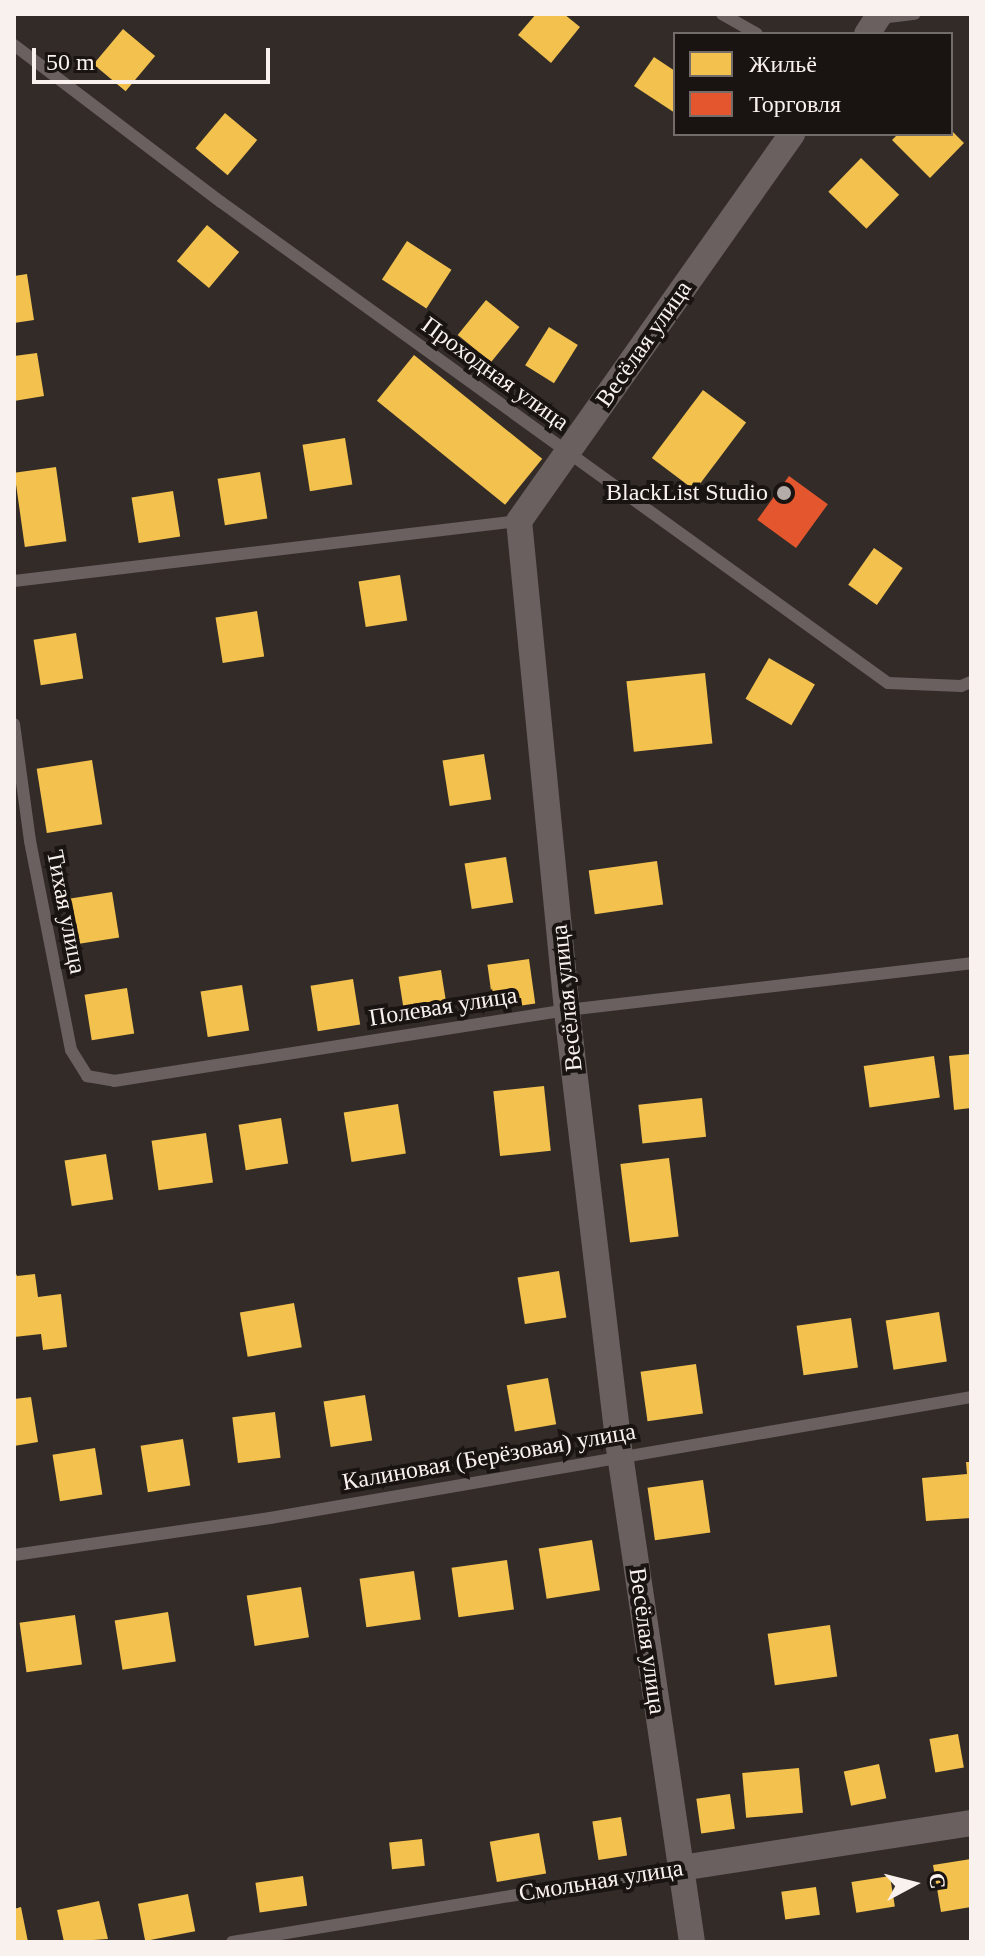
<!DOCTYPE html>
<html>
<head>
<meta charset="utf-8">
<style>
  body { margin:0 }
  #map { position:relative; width:985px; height:1956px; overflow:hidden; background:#322b28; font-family:"Times New Roman",serif }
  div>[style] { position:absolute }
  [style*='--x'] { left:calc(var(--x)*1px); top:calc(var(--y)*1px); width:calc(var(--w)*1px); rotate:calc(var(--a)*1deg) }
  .homes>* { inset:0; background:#f2c14e; transform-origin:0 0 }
  .shops>* { inset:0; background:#e4572e; transform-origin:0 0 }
  .service>* { height:12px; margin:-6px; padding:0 6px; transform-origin:6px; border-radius:6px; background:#69605f }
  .minor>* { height:26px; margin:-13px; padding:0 13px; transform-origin:13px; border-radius:13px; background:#69605f }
  .dots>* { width:22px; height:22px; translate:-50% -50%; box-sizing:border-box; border:4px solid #191411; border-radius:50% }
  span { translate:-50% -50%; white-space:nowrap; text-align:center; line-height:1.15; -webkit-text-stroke:8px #191411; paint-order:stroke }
  .street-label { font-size:24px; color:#f9f1ed }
  .poi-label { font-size:24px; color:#f9f1ed }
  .right { translate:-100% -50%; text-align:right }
  .frame { position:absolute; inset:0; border:16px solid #f9f1ed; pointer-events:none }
  .legend { position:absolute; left:673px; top:32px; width:280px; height:104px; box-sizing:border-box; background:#191411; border:2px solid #736c69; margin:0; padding:10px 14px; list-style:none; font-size:24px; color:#f9f1ed }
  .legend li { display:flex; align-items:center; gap:16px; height:40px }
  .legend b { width:40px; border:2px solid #736c69 }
  .north { position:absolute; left:873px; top:1844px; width:80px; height:80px; -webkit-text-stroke:6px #191411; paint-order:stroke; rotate:83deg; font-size:22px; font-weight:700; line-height:32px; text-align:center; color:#f9f1ed }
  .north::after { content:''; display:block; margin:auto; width:28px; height:36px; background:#f9f1ed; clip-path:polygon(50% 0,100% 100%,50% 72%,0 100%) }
  .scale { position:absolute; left:32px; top:48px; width:238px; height:36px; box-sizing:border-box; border:4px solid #f9f1ed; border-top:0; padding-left:10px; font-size:24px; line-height:28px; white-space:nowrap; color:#f9f1ed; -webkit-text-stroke:6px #191411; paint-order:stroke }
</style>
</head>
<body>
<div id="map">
  <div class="homes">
    <i style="clip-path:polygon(536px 14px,564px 14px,580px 27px,551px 63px,518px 35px)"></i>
    <i style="left:123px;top:29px;width:42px;height:46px;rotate:40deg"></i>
    <i style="clip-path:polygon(654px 57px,675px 71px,675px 113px,634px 86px)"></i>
    <i style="left:225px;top:113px;width:42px;height:46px;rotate:40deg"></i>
    <i style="clip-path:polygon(951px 130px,964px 143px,930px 178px,892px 140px,898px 134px,951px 134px)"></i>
    <i style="left:861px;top:158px;width:53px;height:47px;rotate:44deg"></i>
    <i style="left:207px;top:225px;width:42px;height:47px;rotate:40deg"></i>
    <i style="left:407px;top:241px;width:53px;height:46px;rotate:33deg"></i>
    <i style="clip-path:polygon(27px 274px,34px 320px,14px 323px,14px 276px)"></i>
    <i style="left:486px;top:300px;width:43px;height:45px;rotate:39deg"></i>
    <i style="left:549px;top:327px;width:34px;height:45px;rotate:32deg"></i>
    <i style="clip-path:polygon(37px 353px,44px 396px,14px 401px,14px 356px)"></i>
    <i style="left:414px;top:355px;width:165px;height:59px;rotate:39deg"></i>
    <i style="left:703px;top:390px;width:54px;height:85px;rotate:37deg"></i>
    <i style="left:345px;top:438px;width:47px;height:43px;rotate:81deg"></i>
    <i style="left:56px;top:467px;width:75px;height:42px;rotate:82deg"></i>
    <i style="left:260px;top:472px;width:47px;height:43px;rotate:81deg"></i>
    <i style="left:173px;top:491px;width:46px;height:42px;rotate:81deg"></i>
    <i style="left:874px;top:548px;width:35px;height:45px;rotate:35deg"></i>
    <i style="left:400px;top:575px;width:46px;height:42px;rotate:81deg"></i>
    <i style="left:257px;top:611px;width:46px;height:42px;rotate:81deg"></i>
    <i style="left:76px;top:633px;width:46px;height:43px;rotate:81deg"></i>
    <i style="left:769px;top:658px;width:53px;height:47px;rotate:30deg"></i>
    <i style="left:705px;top:673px;width:71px;height:79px;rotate:84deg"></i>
    <i style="left:484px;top:754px;width:46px;height:42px;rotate:81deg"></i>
    <i style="left:92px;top:760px;width:65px;height:56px;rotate:81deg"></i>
    <i style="left:506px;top:857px;width:46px;height:42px;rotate:81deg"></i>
    <i style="left:657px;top:861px;width:44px;height:69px;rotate:82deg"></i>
    <i style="left:112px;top:892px;width:46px;height:42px;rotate:81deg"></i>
    <i style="left:529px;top:959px;width:45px;height:42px;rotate:82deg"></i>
    <i style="left:441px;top:970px;width:47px;height:43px;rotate:81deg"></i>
    <i style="left:353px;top:979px;width:46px;height:43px;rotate:81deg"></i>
    <i style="left:242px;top:985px;width:46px;height:42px;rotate:81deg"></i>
    <i style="left:127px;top:988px;width:46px;height:43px;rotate:81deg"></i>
    <i style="clip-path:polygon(971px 1054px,971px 1108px,954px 1110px,949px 1056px)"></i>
    <i style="left:934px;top:1056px;width:42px;height:71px;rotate:82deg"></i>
    <i style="left:544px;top:1086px;width:65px;height:51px;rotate:84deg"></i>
    <i style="left:702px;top:1098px;width:39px;height:64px;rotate:84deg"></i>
    <i style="left:398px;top:1104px;width:50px;height:55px;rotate:81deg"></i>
    <i style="left:281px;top:1118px;width:46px;height:43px;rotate:81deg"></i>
    <i style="left:206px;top:1133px;width:50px;height:55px;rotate:82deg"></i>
    <i style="left:106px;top:1154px;width:46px;height:42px;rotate:81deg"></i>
    <i style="left:669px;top:1158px;width:79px;height:49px;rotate:83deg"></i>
    <i style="clip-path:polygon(14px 1269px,17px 1276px,35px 1274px,38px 1297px,61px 1294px,67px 1347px,43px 1350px,41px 1334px,14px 1337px)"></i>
    <i style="left:559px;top:1271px;width:47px;height:42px;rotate:81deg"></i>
    <i style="left:294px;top:1303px;width:45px;height:55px;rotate:80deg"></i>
    <i style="left:939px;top:1312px;width:50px;height:54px;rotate:81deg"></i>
    <i style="left:851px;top:1318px;width:50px;height:55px;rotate:82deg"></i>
    <i style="left:696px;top:1364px;width:50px;height:56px;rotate:82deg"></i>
    <i style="left:548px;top:1378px;width:47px;height:42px;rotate:80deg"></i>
    <i style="left:365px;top:1395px;width:46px;height:42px;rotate:81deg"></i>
    <i style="clip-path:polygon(31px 1397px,38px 1442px,14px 1446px,14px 1399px)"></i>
    <i style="left:275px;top:1412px;width:46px;height:43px;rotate:83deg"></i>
    <i style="left:183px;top:1439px;width:47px;height:43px;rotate:81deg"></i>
    <i style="left:95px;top:1448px;width:47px;height:43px;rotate:81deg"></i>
    <i style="clip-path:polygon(966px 1462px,971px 1462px,971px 1518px,926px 1521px,922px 1478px,967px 1474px)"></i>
    <i style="left:703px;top:1480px;width:53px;height:56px;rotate:82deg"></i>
    <i style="left:592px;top:1540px;width:51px;height:54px;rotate:81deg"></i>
    <i style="left:507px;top:1560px;width:50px;height:56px;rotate:82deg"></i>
    <i style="left:414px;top:1571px;width:49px;height:55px;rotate:82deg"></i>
    <i style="left:301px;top:1587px;width:51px;height:55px;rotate:81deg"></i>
    <i style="left:168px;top:1612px;width:50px;height:54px;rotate:81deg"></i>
    <i style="left:75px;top:1615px;width:50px;height:56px;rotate:82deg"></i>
    <i style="left:830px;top:1625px;width:52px;height:63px;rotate:82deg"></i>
    <i style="left:958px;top:1734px;width:34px;height:29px;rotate:80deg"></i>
    <i style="left:879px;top:1764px;width:35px;height:36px;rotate:78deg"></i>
    <i style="left:799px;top:1768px;width:45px;height:57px;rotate:85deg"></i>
    <i style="left:730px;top:1794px;width:35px;height:34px;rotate:82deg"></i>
    <i style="left:621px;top:1817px;width:39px;height:29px;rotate:81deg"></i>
    <i style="left:539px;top:1833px;width:41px;height:50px;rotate:80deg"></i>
    <i style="left:422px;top:1839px;width:27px;height:33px;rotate:84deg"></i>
    <i style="clip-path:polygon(971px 1859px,971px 1907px,941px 1912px,933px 1865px)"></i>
    <i style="left:303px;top:1876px;width:30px;height:48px;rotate:82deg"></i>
    <i style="left:890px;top:1876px;width:31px;height:39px;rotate:81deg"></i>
    <i style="left:816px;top:1887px;width:28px;height:35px;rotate:82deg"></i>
    <i style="left:188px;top:1894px;width:38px;height:51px;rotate:79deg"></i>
    <i style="clip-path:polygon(99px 1901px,108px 1939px,64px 1942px,57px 1910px)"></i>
    <i style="clip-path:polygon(21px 1907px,28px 1942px,14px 1942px,14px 1909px)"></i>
  </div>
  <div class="shops">
    <i style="left:789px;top:476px;width:48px;height:54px;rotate:36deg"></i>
  </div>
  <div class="service">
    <i style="--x:722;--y:14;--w:40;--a:29.7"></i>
    <i style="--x:880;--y:18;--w:35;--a:-7"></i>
    <i style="--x:14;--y:45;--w:260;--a:37.2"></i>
    <i style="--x:221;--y:202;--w:822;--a:35.8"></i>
    <i style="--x:888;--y:683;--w:73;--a:2.4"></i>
    <i style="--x:961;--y:686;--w:11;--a:-22"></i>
    <i style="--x:14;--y:581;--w:509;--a:-6.78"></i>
    <i style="--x:14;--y:724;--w:118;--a:82.2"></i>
    <i style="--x:30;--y:841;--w:213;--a:78.9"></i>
    <i style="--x:71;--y:1050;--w:31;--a:58"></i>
    <i style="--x:87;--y:1076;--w:27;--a:10"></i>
    <i style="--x:114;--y:1081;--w:459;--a:-8.9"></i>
    <i style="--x:567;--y:1010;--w:407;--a:-6.6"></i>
    <i style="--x:14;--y:1555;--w:259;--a:-8.2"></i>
    <i style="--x:270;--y:1518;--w:711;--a:-9.79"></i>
    <i style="--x:232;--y:1942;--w:455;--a:-9.4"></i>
  </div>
  <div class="minor">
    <i style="--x:867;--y:34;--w:24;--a:-57"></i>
    <i style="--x:681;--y:1868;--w:293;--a:-8.8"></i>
    <i style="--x:692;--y:1942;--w:491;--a:-98.4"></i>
    <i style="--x:620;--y:1456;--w:449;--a:-96.8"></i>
    <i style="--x:567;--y:1010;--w:491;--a:-95.6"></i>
    <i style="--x:519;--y:521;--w:474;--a:-54.8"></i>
  </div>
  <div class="dots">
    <i style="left:784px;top:493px;background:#b3aca8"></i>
  </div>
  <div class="street-label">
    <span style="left:644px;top:344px;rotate:-55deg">Весёлая улица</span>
    <span style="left:495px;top:374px;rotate:36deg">Проходная улица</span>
    <span style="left:66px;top:912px;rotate:79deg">Тихая улица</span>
    <span style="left:567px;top:998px;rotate:-96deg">Весёлая улица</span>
    <span style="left:443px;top:1007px;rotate:-9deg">Полевая улица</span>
    <span style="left:489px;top:1457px;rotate:-10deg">Калиновая (Берёзовая) улица</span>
    <span style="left:647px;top:1641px;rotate:82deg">Весёлая улица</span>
    <span style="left:601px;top:1881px;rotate:-9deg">Смольная улица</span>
  </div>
  <div class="poi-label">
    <span class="right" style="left:768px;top:493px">BlackList Studio</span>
  </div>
  <div class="frame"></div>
  <ul class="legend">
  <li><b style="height:22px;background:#f2c14e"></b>Жильё</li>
  <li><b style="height:22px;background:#e4572e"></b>Торговля</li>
  </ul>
  <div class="north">С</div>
  <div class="scale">50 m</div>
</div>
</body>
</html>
